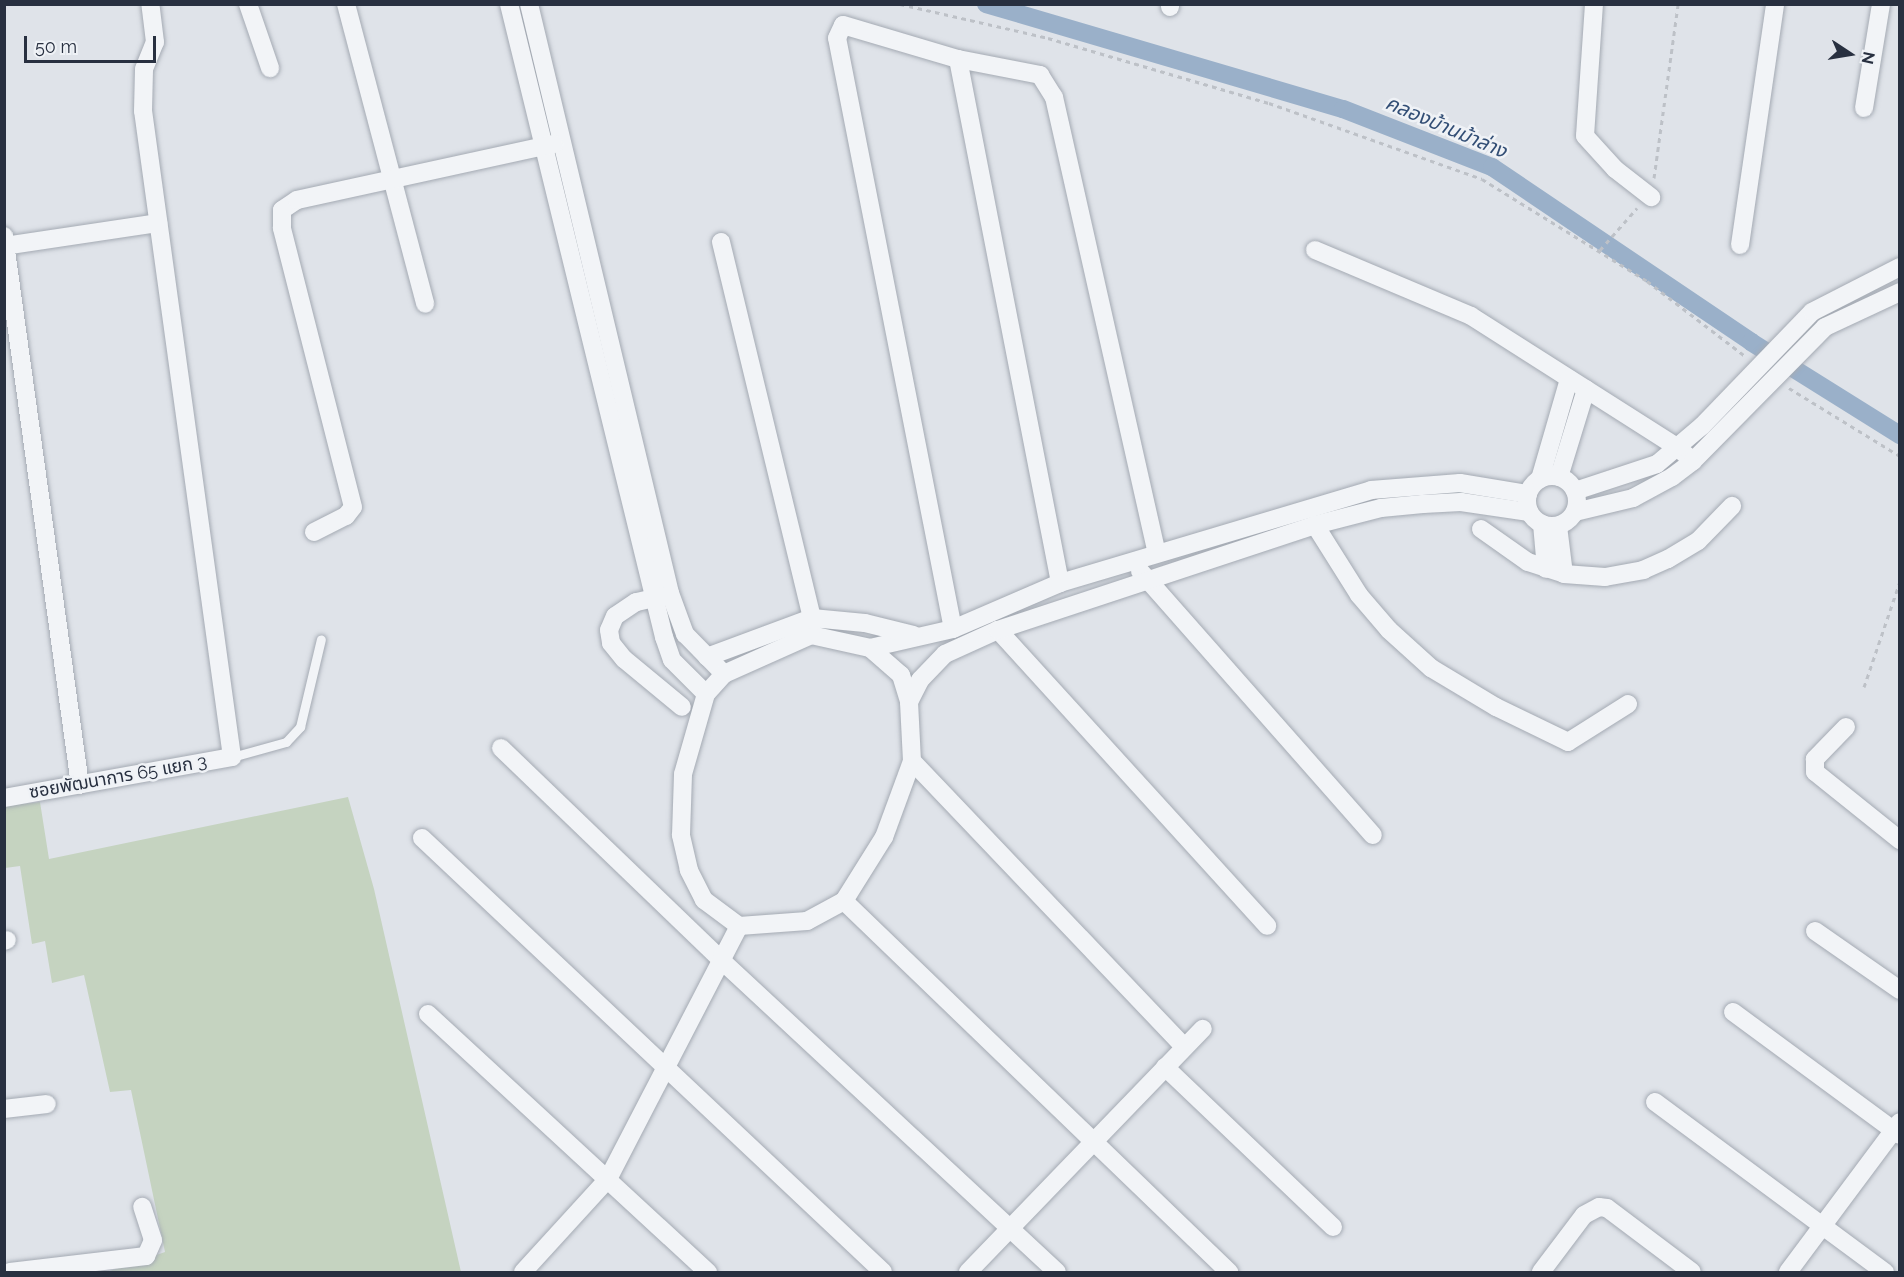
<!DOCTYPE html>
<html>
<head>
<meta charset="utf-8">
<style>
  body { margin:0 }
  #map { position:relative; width:1904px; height:1277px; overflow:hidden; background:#dfe3e9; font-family:Raleway,"Noto Sans Thai",sans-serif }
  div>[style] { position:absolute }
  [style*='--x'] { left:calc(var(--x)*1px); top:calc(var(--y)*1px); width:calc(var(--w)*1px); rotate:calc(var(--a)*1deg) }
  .green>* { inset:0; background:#c5d3c0 }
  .canal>* { height:18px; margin:-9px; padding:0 9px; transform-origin:9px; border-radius:9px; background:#9ab0c9 }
  .path>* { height:3px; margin-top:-1.5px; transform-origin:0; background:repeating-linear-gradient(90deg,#bdc1c7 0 4.5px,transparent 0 9px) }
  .roads { filter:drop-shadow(0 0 2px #a4aab3) drop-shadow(0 0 2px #a4aab3) }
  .lane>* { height:9px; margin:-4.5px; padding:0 4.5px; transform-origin:4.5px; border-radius:4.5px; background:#f2f4f7 }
  .street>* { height:18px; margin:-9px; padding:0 9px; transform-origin:9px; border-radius:9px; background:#f2f4f7 }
  .street>.ring { margin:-9px; padding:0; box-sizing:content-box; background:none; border:18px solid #f2f4f7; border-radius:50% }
  span { translate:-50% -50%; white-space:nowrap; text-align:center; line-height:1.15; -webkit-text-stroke:5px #eff2f6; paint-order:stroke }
  .street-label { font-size:18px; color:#283040 }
  .water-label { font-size:20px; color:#324e75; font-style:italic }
  .frame { position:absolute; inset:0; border:6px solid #283040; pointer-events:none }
  .north { position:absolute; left:1820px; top:24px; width:60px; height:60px; -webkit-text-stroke:4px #eff2f6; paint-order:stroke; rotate:102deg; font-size:16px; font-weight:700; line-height:24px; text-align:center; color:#283040 }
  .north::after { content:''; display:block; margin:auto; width:21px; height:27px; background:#283040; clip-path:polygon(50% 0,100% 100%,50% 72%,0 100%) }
  .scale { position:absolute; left:24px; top:36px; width:132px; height:27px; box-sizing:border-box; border:3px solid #283040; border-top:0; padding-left:8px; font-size:18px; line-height:21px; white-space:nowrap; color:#283040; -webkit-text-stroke:4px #eff2f6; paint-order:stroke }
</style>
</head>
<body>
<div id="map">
  <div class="green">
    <i style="clip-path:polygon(348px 797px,374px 889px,461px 1272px,107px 1272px,165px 1252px,131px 1090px,110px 1092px,84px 975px,52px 983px,45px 941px,32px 944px,20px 866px,5px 868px,4px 806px,40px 802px,49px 859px)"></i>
  </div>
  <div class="canal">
    <i style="--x:986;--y:4;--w:372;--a:16.4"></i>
    <i style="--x:1343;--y:109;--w:160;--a:21.3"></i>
    <i style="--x:1492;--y:167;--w:313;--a:34"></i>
    <i style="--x:1751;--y:342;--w:176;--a:32"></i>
  </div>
  <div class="path">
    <i style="--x:900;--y:4;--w:152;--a:12.9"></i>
    <i style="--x:1048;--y:38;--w:230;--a:16.4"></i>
    <i style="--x:1269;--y:103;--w:226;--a:19.6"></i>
    <i style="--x:1482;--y:179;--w:194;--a:31.7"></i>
    <i style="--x:1647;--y:281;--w:123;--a:37.4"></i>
    <i style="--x:1654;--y:178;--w:176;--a:-82.1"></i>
    <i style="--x:1600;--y:250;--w:56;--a:-48.6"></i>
    <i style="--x:1789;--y:388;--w:130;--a:31.5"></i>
    <i style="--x:1864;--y:687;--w:112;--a:-71.2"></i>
  </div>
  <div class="roads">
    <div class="lane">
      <i style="--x:232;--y:757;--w:56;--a:-15.5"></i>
      <i style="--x:286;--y:742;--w:21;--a:-47"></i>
      <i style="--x:300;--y:727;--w:90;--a:-76.6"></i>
    </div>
    <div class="street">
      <i style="--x:248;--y:4;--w:68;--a:71"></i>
      <i style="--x:346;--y:4;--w:310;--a:75.2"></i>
      <i style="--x:509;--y:4;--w:652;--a:76.24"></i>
      <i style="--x:664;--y:637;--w:24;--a:71"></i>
      <i style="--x:672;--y:660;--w:48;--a:45"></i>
      <i style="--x:529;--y:4;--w:606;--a:76.54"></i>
      <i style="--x:670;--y:593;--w:44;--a:69.9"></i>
      <i style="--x:685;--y:634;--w:56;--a:45.7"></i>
      <i style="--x:1594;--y:4;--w:132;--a:93.9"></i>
      <i style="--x:1585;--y:136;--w:45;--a:47.7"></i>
      <i style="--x:1615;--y:169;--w:46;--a:37.9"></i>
      <i style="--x:1170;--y:7;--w:3;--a:-90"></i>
      <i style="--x:958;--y:59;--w:534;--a:78.98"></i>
      <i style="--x:1864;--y:108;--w:105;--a:-80.7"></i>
      <i style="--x:4;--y:236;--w:554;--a:82.12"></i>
      <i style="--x:721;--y:242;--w:387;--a:76.4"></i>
      <i style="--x:812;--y:618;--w:17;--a:93"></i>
      <i style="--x:1740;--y:245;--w:244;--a:-81.7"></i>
      <i style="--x:4;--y:246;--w:156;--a:-8.5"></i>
      <i style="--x:1315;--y:250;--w:169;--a:22.9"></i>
      <i style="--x:1471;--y:316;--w:246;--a:32.5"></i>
      <i style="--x:1678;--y:448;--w:20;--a:41"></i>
      <i class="ring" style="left:1527px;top:476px;width:32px;height:32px"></i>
      <i style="--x:1559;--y:477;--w:92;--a:-72.9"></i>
      <i style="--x:1540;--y:479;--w:104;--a:-73.8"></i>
      <i style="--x:1575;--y:491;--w:86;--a:-18.2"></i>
      <i style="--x:1657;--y:464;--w:59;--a:-40.2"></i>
      <i style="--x:1702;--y:426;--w:158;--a:-46"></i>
      <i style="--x:1812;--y:312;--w:99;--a:-27.1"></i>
      <i style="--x:1575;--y:512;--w:60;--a:-13.6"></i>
      <i style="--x:1633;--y:498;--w:44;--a:-28.3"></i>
      <i style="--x:1672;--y:477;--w:26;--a:-37"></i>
      <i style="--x:1693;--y:461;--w:188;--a:-45.4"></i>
      <i style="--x:1825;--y:327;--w:83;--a:-25"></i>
      <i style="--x:1542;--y:524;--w:45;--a:84.9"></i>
      <i style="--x:1315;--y:525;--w:83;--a:57.8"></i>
      <i style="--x:1359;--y:595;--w:46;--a:49.4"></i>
      <i style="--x:1389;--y:630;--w:57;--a:42.1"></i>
      <i style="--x:1431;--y:668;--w:76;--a:31"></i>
      <i style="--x:1496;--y:707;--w:80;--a:25.9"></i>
      <i style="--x:1568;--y:742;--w:71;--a:-32.3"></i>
      <i style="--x:1558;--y:526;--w:48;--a:82.9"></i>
      <i style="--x:1481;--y:529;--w:57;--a:35.1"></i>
      <i style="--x:1528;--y:562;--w:38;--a:18"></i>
      <i style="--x:1564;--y:574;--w:41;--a:4.2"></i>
      <i style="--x:1605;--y:577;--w:39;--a:-10"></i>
      <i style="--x:1643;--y:570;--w:27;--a:-24"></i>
      <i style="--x:1668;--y:559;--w:35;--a:-31"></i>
      <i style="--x:1698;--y:541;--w:49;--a:-45.8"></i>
      <i style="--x:314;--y:532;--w:36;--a:-27"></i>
      <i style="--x:346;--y:516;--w:11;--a:-52"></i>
      <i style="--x:353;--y:507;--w:288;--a:-104.3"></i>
      <i style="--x:282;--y:228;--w:18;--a:-90"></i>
      <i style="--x:282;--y:210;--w:18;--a:-34"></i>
      <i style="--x:297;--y:200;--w:263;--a:-12.3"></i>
      <i style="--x:1140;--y:571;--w:352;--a:48.6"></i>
      <i style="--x:663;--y:596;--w:28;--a:167"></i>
      <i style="--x:636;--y:602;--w:25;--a:146"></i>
      <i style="--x:615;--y:616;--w:15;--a:113"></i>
      <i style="--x:609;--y:630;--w:13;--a:81"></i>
      <i style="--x:611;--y:643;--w:21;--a:51"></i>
      <i style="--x:624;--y:659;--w:75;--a:39.6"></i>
      <i style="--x:953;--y:629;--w:602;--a:-101.1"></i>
      <i style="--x:837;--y:38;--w:14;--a:-65"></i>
      <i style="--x:843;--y:25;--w:120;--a:16.5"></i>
      <i style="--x:958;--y:59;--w:84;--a:11"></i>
      <i style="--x:1040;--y:75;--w:26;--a:58"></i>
      <i style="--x:1054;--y:97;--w:467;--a:77.3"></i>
      <i style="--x:998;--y:630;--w:400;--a:47.7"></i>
      <i style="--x:811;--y:635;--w:60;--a:12.4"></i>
      <i style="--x:870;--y:648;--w:41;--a:41.1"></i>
      <i style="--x:901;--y:675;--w:28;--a:73"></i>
      <i style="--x:909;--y:702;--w:59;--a:87.1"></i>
      <i style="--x:912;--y:761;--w:81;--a:110.2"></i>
      <i style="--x:884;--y:837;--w:75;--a:122"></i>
      <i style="--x:844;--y:901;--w:42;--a:151.6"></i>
      <i style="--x:807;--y:921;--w:68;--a:175.8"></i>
      <i style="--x:739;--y:926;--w:44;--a:-143.4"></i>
      <i style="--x:704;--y:900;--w:34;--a:-117"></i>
      <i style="--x:689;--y:870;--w:36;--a:-103"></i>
      <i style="--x:681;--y:835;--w:61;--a:-88.1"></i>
      <i style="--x:683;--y:774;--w:83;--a:-74"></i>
      <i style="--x:706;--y:694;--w:27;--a:-48"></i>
      <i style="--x:724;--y:674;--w:95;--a:-24.1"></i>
      <i style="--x:870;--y:648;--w:85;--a:-12.9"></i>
      <i style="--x:953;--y:629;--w:116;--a:-23.3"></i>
      <i style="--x:1060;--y:583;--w:325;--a:-16.6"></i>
      <i style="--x:1371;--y:490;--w:89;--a:-4.5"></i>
      <i style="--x:1460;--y:483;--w:69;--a:9.2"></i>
      <i style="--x:707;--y:657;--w:112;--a:-20.4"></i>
      <i style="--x:812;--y:618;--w:53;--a:5.4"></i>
      <i style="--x:865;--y:623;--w:50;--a:13.8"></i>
      <i style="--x:909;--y:702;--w:25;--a:-63"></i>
      <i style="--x:920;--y:680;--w:36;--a:-46"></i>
      <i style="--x:945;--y:654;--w:58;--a:-24.4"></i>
      <i style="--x:998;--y:630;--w:334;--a:-18.3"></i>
      <i style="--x:1315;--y:525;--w:68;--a:-14.4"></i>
      <i style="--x:1381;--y:508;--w:42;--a:-5.4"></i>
      <i style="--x:1423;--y:504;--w:38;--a:-3"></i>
      <i style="--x:1461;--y:502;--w:69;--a:8.4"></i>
      <i style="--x:1846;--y:727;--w:45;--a:134.1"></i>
      <i style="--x:1815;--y:759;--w:13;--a:90"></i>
      <i style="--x:1815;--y:772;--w:109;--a:38.7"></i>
      <i style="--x:501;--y:748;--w:304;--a:43.9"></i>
      <i style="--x:720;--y:959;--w:460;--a:42.9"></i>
      <i style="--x:912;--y:761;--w:395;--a:46.4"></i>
      <i style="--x:4;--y:798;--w:232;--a:-10.2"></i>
      <i style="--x:232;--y:757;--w:652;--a:-97.84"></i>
      <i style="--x:143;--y:111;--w:42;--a:-88.6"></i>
      <i style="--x:144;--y:69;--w:29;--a:-68"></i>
      <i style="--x:155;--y:42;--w:38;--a:-97"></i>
      <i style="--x:422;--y:838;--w:633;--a:43.27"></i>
      <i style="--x:844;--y:901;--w:535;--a:43.94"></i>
      <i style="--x:1815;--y:931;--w:103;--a:34.8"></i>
      <i style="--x:4;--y:941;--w:3;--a:-18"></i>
      <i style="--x:1733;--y:1012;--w:207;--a:36.4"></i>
      <i style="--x:428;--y:1014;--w:381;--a:42.7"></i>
      <i style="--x:1165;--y:1067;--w:232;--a:43.6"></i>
      <i style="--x:1655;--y:1102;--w:286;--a:36.5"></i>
      <i style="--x:4;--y:1109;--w:43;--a:-6.6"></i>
      <i style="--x:10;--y:1272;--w:137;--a:-6.7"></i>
      <i style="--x:146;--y:1256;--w:17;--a:-66"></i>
      <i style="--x:153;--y:1240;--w:35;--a:-108"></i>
      <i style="--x:523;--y:1272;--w:126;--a:-47.6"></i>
      <i style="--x:608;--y:1179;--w:285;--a:-62.6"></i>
      <i style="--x:968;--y:1272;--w:338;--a:-46"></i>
      <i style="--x:1541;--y:1272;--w:71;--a:-53"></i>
      <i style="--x:1584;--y:1215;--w:17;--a:-28"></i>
      <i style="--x:1599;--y:1207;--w:8;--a:7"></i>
      <i style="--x:1607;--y:1208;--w:106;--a:37"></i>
      <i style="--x:1788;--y:1272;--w:187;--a:-53.3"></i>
    </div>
  </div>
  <div class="street-label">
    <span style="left:118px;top:777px;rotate:-10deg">ซอยพัฒนาการ 65 แยก 3</span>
  </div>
  <div class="water-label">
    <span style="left:1446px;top:127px;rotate:23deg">คลองบ้านม้าล่าง</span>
  </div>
  <div class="frame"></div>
  <div class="north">N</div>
  <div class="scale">50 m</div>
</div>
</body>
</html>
